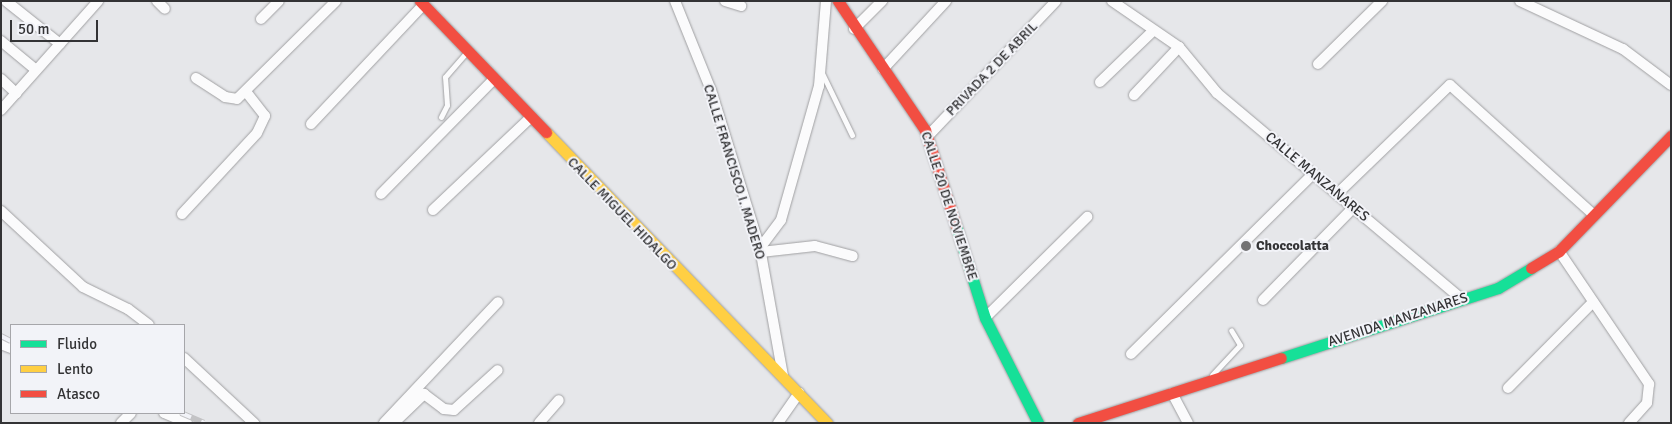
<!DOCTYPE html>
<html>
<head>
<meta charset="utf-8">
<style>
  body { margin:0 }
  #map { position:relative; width:1672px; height:424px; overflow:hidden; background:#e6e7ea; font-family:Signika,sans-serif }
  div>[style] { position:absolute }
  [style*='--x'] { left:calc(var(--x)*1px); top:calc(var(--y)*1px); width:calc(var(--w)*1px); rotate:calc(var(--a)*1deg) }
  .roads { filter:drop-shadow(0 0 1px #a0a0a2) drop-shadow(0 0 1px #a0a0a2) }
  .lane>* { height:5px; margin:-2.5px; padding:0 2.5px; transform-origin:2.5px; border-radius:2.5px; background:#fbfbfc }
  .street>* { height:10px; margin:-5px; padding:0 5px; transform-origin:5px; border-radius:5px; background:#fbfbfc }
  .fast>* { height:11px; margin:-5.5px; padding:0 5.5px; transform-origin:5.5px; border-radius:5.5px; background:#16e098 }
  .slow>* { height:11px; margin:-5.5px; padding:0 5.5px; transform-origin:5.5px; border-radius:5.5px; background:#ffcf43 }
  .jam>* { height:11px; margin:-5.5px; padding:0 5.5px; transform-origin:5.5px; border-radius:5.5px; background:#f24e42 }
  .rail>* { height:5.5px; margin-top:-2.75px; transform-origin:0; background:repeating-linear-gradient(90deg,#f2f3f8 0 11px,#c3c3c5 0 22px); box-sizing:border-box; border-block:1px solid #c3c3c5 }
  .dots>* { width:14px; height:14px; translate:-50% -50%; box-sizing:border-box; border:2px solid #f2f3f8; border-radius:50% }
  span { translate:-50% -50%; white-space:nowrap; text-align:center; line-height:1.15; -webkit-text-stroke:4px #f2f3f8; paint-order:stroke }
  .street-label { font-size:14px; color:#333335 }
  .poi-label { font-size:14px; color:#333335; font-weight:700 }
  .left { translate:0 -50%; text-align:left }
  .frame { position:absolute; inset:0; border:2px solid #333335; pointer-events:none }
  .legend { position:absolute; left:10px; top:324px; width:175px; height:90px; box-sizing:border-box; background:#f2f3f8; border:1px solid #a6a6aa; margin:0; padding:6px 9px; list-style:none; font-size:15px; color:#333335 }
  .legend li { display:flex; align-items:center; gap:10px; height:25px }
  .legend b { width:25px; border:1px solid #a6a6aa }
  .scale { position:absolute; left:10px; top:20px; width:88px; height:22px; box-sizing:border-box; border:2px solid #333335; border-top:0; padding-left:6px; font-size:15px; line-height:18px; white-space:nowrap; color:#333335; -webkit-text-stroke:4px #f2f3f8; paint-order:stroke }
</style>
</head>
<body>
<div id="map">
  <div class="roads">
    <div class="lane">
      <i style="--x:822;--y:73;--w:69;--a:64.2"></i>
      <i style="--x:441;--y:117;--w:13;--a:-63"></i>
      <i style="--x:447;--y:105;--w:28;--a:-94"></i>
      <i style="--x:445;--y:77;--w:33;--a:-49"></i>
      <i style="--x:1212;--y:375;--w:41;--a:-47"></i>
      <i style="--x:1240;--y:345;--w:17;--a:-121"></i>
    </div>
    <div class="street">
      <i style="--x:6;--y:1;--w:69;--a:38.5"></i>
      <i style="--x:157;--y:1;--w:11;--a:45"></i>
      <i style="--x:675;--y:1;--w:96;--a:68"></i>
      <i style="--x:711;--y:90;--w:165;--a:72.8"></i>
      <i style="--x:760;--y:248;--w:130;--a:79.8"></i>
      <i style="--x:725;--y:1;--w:17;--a:17"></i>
      <i style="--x:1112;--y:1;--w:81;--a:34.5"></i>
      <i style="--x:1179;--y:47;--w:60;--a:50.4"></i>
      <i style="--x:1217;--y:93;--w:322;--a:40.1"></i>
      <i style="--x:1520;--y:1;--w:114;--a:25"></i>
      <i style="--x:1623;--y:49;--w:60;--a:36.9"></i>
      <i style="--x:261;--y:19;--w:25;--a:-45"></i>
      <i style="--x:854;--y:29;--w:40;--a:-45"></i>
      <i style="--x:1;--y:41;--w:45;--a:39.6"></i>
      <i style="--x:1318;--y:64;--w:90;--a:-44.5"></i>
      <i style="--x:883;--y:69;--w:93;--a:-47.2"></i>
      <i style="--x:196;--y:78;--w:35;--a:33"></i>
      <i style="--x:225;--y:97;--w:12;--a:9"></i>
      <i style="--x:237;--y:99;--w:139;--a:-44.7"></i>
      <i style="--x:1;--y:79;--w:21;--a:43"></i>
      <i style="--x:1100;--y:82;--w:74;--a:-43.9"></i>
      <i style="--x:1134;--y:95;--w:66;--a:-46.8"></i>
      <i style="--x:1;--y:110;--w:146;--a:-48.3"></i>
      <i style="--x:311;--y:124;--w:163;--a:-46.7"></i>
      <i style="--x:927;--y:137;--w:187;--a:-46.5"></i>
      <i style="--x:381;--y:194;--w:161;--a:-45.5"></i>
      <i style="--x:1337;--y:194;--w:157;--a:-44"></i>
      <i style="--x:1450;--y:85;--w:194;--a:42.1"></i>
      <i style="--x:433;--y:210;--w:134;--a:-43.5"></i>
      <i style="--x:1;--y:211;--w:112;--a:42.8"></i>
      <i style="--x:83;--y:287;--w:50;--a:26.1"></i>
      <i style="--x:128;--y:309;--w:26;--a:37"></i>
      <i style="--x:182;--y:214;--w:110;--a:-47.2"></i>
      <i style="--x:257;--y:133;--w:19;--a:-65"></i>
      <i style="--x:265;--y:116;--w:29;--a:-128"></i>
      <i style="--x:760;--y:248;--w:35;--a:-53"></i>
      <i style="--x:781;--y:220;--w:139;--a:-74.2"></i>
      <i style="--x:819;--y:86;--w:85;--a:-85.3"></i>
      <i style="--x:1559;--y:251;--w:161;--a:55.9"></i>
      <i style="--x:1649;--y:384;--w:19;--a:96"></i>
      <i style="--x:1647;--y:403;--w:27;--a:132"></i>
      <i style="--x:761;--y:252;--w:54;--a:-6.3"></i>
      <i style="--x:815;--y:246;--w:39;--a:15"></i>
      <i style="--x:1263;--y:300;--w:129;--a:-45.6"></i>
      <i style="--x:985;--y:318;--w:144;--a:-44.7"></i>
      <i style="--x:1;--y:344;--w:11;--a:22"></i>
      <i style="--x:1131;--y:354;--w:256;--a:-44.7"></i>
      <i style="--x:184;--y:358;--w:96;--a:42.9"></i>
      <i style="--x:1508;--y:388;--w:121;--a:-45.3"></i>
      <i style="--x:1172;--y:393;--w:34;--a:62"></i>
      <i style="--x:164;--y:413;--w:25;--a:23"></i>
      <i style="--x:121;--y:423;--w:14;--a:-45"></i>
      <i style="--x:384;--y:423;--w:166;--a:-46.7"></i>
      <i style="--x:394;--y:423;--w:42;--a:-44"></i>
      <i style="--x:424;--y:394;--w:25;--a:37"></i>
      <i style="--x:444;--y:409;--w:10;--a:6"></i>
      <i style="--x:454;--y:410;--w:59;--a:-42.3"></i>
      <i style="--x:539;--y:423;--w:30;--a:-49"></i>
      <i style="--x:778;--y:423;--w:37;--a:-55"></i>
    </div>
    <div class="fast">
      <i style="--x:956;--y:226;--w:96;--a:72.5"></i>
      <i style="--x:985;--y:318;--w:118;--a:63.2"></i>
      <i style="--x:1281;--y:358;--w:228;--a:-17.9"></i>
      <i style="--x:1498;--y:288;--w:39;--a:-31"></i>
    </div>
    <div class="slow">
      <i style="--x:546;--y:132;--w:405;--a:46"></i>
    </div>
    <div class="jam">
      <i style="--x:420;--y:1;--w:182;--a:46.1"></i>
      <i style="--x:838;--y:1;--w:156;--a:56"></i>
      <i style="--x:925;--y:130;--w:101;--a:72.1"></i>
      <i style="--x:1531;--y:268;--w:33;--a:-31"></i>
      <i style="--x:1559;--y:251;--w:161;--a:-45.8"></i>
      <i style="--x:1078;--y:423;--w:213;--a:-17.8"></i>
    </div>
  </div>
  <div class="rail">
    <i style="--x:1;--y:336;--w:11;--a:27"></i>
    <i style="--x:181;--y:413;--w:25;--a:23"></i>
  </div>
  <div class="dots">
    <i style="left:1246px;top:246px;background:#727274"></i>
  </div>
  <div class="street-label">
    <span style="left:992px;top:69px;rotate:-46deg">PRIVADA 2 DE ABRIL</span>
    <span style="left:734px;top:172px;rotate:73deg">CALLE FRANCISCO I. MADERO</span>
    <span style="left:1317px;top:177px;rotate:40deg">CALLE MANZANARES</span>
    <span style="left:949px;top:206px;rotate:72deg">CALLE 20 DE NOVIEMBRE</span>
    <span style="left:622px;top:214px;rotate:46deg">CALLE MIGUEL HIDALGO</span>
    <span style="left:1398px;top:320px;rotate:-18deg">AVENIDA MANZANARES</span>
  </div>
  <div class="poi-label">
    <span class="left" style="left:1256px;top:246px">Choccolatta</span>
  </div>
  <div class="frame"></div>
  <ul class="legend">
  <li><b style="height:6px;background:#16e098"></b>Fluido</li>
  <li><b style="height:6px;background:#ffcf43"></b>Lento</li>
  <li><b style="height:6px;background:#f24e42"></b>Atasco</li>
  </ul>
  <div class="scale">50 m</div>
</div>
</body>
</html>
